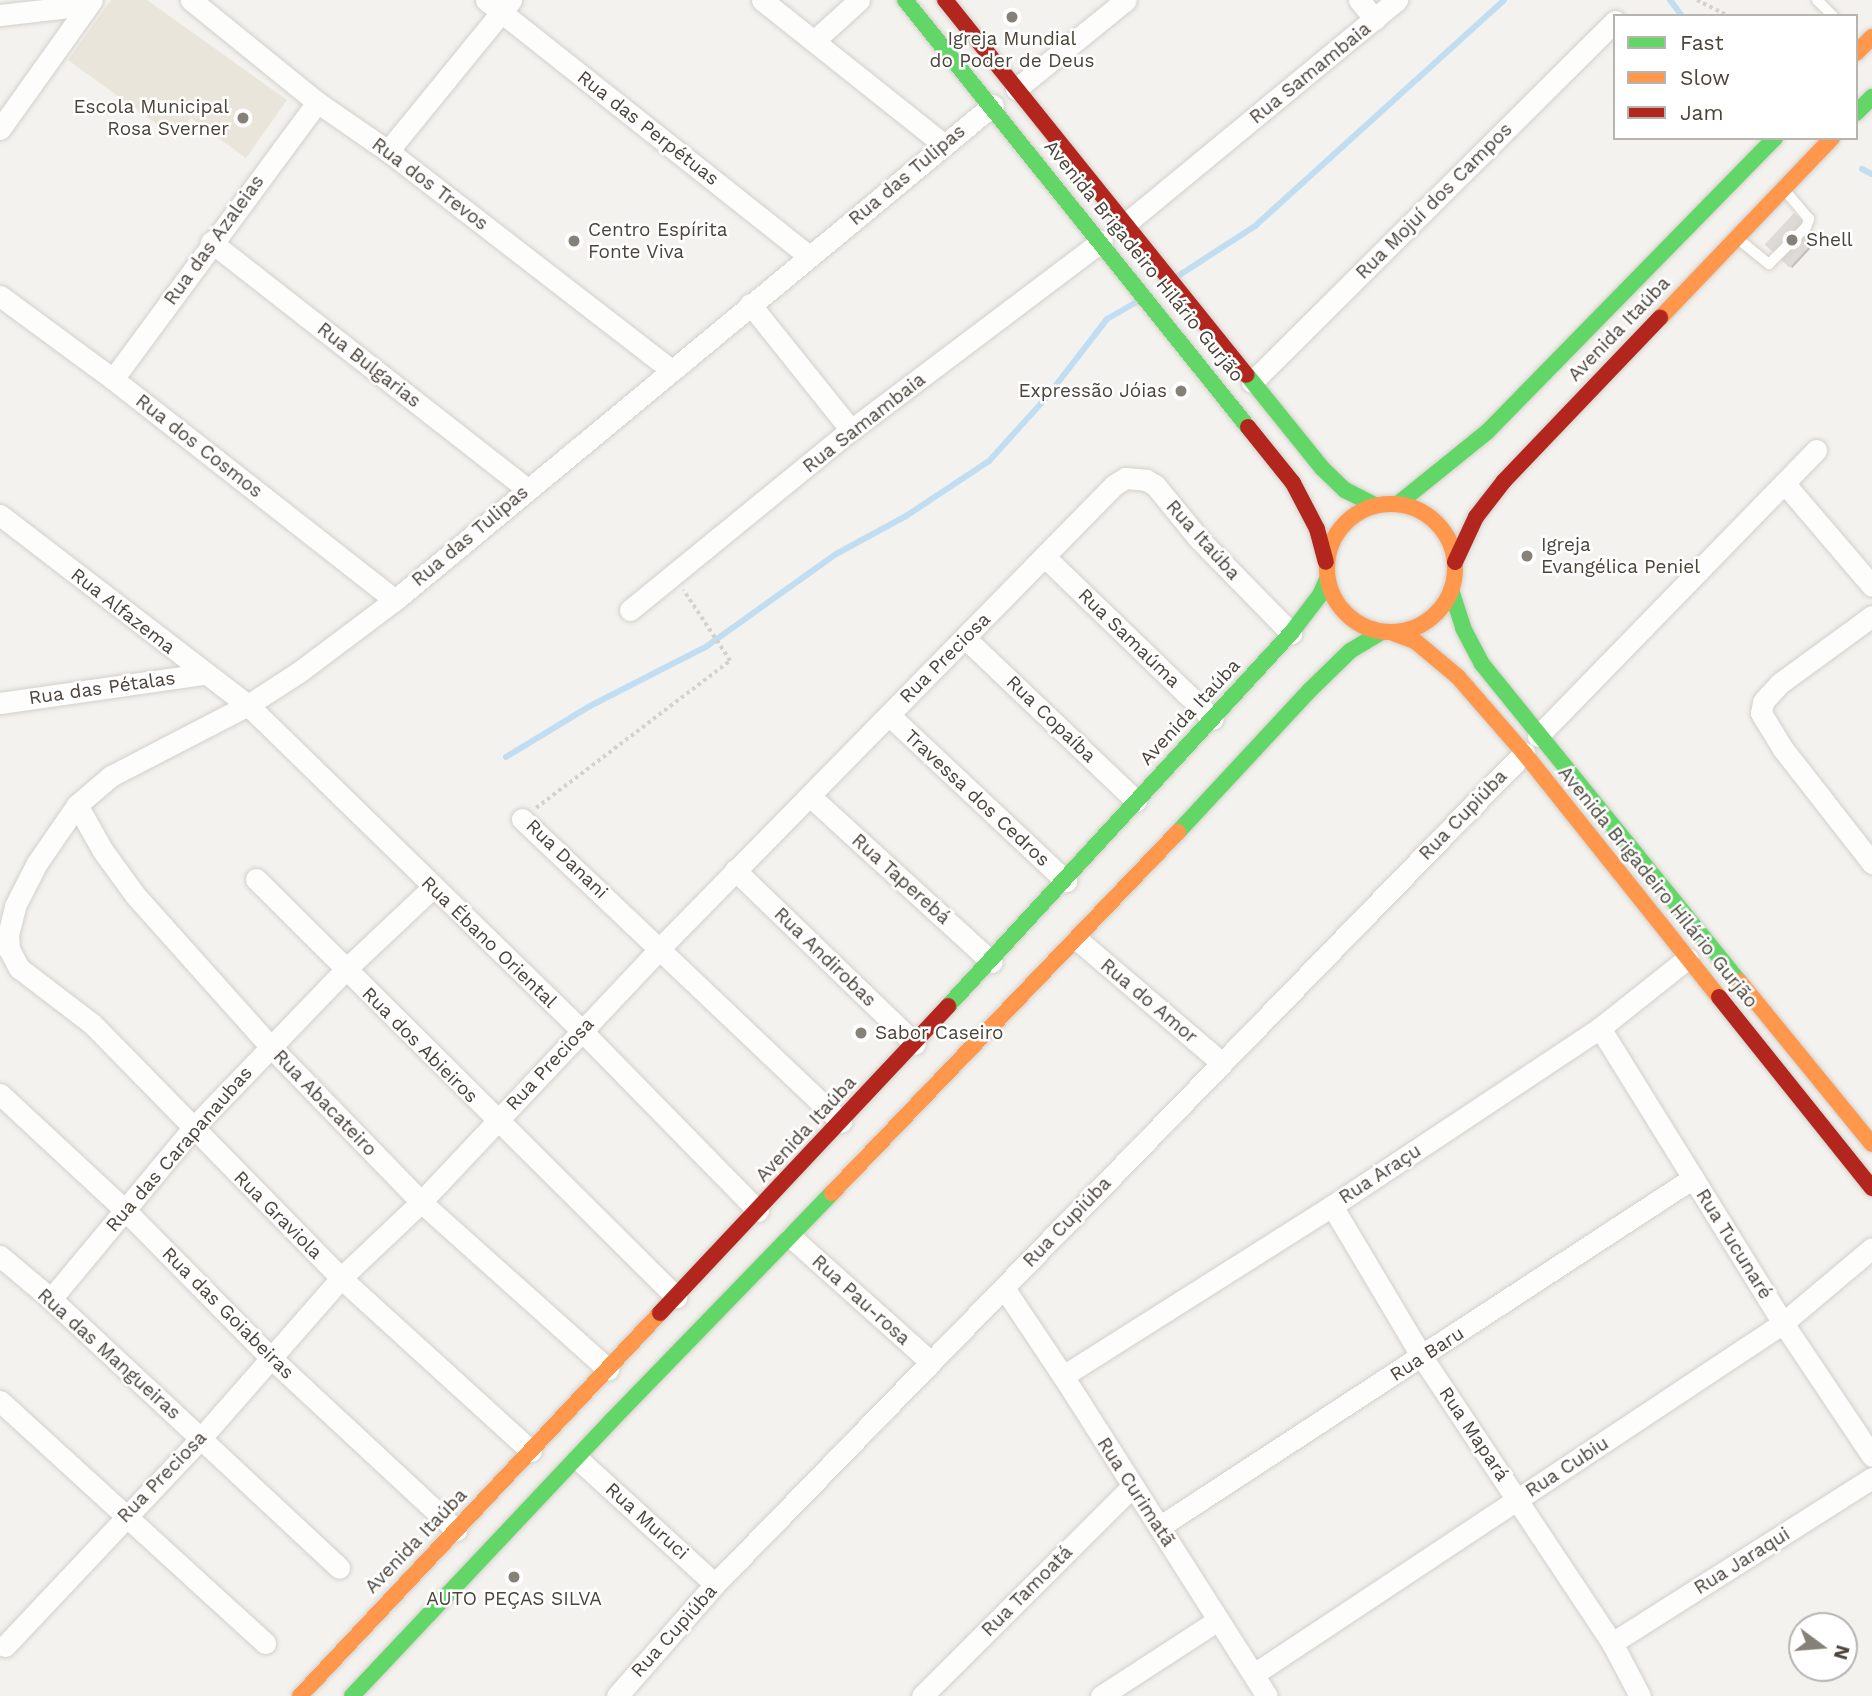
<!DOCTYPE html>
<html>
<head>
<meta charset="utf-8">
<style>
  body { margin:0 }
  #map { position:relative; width:1872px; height:1696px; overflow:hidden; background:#f4f2ee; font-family:"Work Sans",sans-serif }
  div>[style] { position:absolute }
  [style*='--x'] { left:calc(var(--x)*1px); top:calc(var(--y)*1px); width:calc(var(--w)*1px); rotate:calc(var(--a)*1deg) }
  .education>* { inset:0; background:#eae5da }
  .shadow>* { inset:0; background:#0003; transform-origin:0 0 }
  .stream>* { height:6px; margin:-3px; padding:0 3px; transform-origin:3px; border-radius:3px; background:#c0ddf1 }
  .building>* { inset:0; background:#dedbd6; transform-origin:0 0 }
  .path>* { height:3.5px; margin-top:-1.75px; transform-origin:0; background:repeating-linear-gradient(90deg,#d3d2cc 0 3.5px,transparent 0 7px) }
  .roads { filter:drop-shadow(0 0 2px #d2d0cb) drop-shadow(0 0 2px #d2d0cb) }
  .lane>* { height:10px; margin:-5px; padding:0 5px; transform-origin:5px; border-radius:5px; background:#fdfdfc }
  .street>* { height:21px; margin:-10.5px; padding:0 10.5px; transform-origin:10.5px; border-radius:10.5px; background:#fdfdfc }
  .fast>* { height:16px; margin:-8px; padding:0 8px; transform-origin:8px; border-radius:8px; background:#63d668 }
  .slow>* { height:16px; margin:-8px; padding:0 8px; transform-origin:8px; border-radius:8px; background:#ff974d }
  .slow>.ring { margin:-8px; padding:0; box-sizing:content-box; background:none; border:16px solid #ff974d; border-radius:50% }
  .jam>* { height:16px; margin:-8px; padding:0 8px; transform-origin:8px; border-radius:8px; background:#b3261e }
  .dots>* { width:19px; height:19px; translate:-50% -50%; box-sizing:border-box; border:4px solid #fff; border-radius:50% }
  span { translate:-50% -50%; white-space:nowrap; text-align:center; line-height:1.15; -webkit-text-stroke:5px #fff; paint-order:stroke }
  .poi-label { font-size:19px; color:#4b4439 }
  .right { translate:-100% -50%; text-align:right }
  .left { translate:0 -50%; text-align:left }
  .street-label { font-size:19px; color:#4b4439 }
  .legend { position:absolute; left:1613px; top:14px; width:245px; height:126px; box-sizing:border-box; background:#fff; border:2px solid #b7b4b0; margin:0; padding:9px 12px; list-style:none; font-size:21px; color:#4b4439 }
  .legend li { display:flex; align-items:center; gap:14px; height:35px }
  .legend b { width:35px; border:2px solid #b7b4b0 }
  .north { position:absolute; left:1788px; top:1612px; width:70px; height:70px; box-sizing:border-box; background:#fff; border:2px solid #b7b4b0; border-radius:50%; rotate:106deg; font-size:19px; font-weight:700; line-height:28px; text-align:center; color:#4b4439 }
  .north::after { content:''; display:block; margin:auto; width:24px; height:32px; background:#868178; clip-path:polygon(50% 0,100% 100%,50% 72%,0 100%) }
</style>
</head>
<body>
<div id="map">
  <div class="education">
    <i style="clip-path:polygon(111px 0,147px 0,287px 100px,246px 158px,191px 118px,176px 138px,68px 60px)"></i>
  </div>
  <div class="shadow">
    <i style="left:1794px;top:215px;width:35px;height:40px;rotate:43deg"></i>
  </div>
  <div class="stream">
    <i style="--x:1670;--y:0;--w:20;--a:53"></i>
    <i style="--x:1862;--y:169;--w:11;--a:27"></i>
    <i style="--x:1178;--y:276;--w:92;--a:-33"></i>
    <i style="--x:1255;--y:226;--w:336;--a:-42.2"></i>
    <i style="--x:506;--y:757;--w:98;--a:-31.3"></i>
    <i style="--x:590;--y:706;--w:131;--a:-27.1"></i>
    <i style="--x:707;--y:646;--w:158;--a:-35.5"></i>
    <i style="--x:836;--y:554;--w:80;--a:-28.5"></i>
    <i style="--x:906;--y:516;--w:100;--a:-33.5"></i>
    <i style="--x:989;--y:461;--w:85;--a:-47.9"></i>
    <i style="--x:1046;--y:398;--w:100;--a:-52.3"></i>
    <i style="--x:1107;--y:319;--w:34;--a:-30"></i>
  </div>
  <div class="building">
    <i style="left:1794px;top:213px;width:34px;height:43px;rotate:43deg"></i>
  </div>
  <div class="path">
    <i style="--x:1697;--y:0;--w:36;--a:27"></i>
    <i style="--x:536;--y:808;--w:243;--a:-37.2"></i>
    <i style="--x:730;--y:661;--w:85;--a:-123.5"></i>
  </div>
  <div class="roads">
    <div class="lane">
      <i style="--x:1817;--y:0;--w:23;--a:45"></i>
      <i style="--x:1738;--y:239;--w:40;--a:39"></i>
      <i style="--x:1769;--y:264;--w:52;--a:-45"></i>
      <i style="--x:1806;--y:227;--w:9;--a:-69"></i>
      <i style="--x:1809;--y:219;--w:39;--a:-130"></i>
    </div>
    <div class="street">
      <i style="--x:191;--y:0;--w:162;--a:39"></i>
      <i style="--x:317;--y:102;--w:86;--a:34.6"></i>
      <i style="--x:388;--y:151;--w:356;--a:37.7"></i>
      <i style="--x:486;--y:0;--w:412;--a:38.4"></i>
      <i style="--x:762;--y:0;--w:231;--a:38.5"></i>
      <i style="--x:1359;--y:0;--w:25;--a:50"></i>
      <i style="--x:0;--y:15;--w:89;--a:-6.5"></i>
      <i style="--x:814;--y:41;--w:61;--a:-42.3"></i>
      <i style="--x:1016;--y:89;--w:141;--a:-39"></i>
      <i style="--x:0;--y:129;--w:158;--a:-54.5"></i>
      <i style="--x:388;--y:151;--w:195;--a:-50.8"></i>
      <i style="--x:1124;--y:225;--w:354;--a:-39.5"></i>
      <i style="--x:211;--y:242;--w:400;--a:38"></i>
      <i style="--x:0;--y:296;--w:140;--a:36.3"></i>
      <i style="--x:113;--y:379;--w:358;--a:38.1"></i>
      <i style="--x:750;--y:304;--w:161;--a:51.3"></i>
      <i style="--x:113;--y:379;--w:344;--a:-53.6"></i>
      <i style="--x:1252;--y:382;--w:512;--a:-44.84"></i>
      <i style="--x:1785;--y:484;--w:134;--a:49.5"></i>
      <i style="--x:0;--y:515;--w:312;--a:37.5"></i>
      <i style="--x:248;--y:705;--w:465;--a:44.3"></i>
      <i style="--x:581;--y:1030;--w:253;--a:45.6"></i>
      <i style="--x:1045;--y:557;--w:233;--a:44"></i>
      <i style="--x:630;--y:610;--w:285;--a:-39.2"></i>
      <i style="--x:851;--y:430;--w:314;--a:-37"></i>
      <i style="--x:1872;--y:616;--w:114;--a:143.9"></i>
      <i style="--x:1780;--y:683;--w:25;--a:132"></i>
      <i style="--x:1763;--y:702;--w:11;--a:100"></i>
      <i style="--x:1761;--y:713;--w:42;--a:58.6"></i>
      <i style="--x:1783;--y:749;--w:145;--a:52"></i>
      <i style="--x:965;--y:638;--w:236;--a:43.6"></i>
      <i style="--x:0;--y:703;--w:206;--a:-8.1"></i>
      <i style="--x:889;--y:715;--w:243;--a:43.2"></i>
      <i style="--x:1538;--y:736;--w:399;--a:-45.8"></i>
      <i style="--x:810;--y:796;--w:246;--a:42.4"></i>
      <i style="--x:77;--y:805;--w:53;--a:60.5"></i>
      <i style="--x:103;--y:851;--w:54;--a:54"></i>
      <i style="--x:135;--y:895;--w:203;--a:48.2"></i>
      <i style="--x:270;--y:1046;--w:217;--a:45.9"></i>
      <i style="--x:421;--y:1202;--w:251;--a:41.8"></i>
      <i style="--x:522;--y:819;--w:440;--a:43.5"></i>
      <i style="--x:735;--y:870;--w:250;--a:44"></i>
      <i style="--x:256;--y:879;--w:593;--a:44.86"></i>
      <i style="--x:1078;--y:940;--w:188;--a:40.5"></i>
      <i style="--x:1600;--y:1028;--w:347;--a:58.2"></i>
      <i style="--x:1783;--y:1323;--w:160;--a:56.2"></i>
      <i style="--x:0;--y:1094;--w:171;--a:42.9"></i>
      <i style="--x:125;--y:1210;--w:208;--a:45.4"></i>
      <i style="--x:271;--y:1358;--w:253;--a:42.9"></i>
      <i style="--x:1332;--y:1206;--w:176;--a:59.2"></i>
      <i style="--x:1422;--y:1357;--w:343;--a:56.4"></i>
      <i style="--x:1612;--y:1643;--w:60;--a:62.2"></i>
      <i style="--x:791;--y:1237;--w:188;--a:41.8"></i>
      <i style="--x:0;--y:1256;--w:67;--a:40.1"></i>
      <i style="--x:51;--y:1299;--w:394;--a:43"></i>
      <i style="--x:1004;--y:1288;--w:106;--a:56.2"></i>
      <i style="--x:1063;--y:1376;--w:379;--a:57.5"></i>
      <i style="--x:51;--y:1299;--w:221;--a:-50.3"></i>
      <i style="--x:192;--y:1129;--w:221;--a:-46.1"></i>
      <i style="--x:345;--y:970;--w:121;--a:-43.3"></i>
      <i style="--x:1063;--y:1376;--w:318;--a:-32.3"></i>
      <i style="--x:1332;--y:1206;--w:322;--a:-33.6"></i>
      <i style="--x:1600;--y:1028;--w:112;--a:-38.5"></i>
      <i style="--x:0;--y:1401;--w:359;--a:42.4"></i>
      <i style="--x:531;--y:1451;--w:257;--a:-137.7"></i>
      <i style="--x:341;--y:1278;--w:357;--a:-134.4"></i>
      <i style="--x:91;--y:1023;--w:91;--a:-142.6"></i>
      <i style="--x:19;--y:968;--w:21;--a:-118"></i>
      <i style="--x:9;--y:949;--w:14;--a:-94"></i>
      <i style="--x:8;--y:935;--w:30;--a:-76"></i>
      <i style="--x:15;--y:906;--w:48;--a:-62.9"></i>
      <i style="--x:37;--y:863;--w:70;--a:-55.4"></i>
      <i style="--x:77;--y:805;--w:45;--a:-40.5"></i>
      <i style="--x:111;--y:776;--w:154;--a:-27.4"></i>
      <i style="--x:248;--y:705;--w:61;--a:-32.9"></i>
      <i style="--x:299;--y:672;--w:120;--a:-36.9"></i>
      <i style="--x:395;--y:600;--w:776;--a:-39.62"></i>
      <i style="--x:578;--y:1459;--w:185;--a:42.4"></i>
      <i style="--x:1159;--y:1527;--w:638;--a:-33.17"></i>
      <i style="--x:1612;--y:1643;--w:308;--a:-32.4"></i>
      <i style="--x:5;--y:1646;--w:286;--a:-46.7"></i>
      <i style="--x:201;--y:1438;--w:213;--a:-48.8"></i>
      <i style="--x:341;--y:1278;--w:110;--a:-43.5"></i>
      <i style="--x:421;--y:1202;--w:349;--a:-46.7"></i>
      <i style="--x:660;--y:948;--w:648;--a:-45.56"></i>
      <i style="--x:1114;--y:485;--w:13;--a:-32"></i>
      <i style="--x:1125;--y:478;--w:21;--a:5"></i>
      <i style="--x:1146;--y:480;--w:10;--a:29"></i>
      <i style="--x:1155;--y:485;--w:70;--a:50.8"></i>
      <i style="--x:1199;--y:539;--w:132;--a:45.6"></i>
      <i style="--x:1254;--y:1674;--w:635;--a:-33.56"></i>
      <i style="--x:1783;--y:1323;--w:116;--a:-40.1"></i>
      <i style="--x:617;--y:1696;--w:149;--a:-48.8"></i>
      <i style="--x:715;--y:1584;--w:1160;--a:-45.77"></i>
      <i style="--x:922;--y:1696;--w:296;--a:-44.9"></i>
      <i style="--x:1101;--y:1696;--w:140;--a:-33"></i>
    </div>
    <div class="fast">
      <i style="--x:905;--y:0;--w:548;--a:51.23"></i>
      <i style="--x:1856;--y:113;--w:23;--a:-45"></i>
      <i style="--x:1247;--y:375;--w:119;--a:51.1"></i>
      <i style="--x:1322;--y:468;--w:32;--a:44"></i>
      <i style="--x:1345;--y:490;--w:33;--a:27"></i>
      <i style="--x:1399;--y:503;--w:113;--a:-38.9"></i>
      <i style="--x:1487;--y:432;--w:412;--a:-45.6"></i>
      <i style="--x:1451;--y:590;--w:40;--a:72"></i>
      <i style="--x:1463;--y:628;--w:41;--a:62.2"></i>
      <i style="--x:1482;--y:664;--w:408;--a:51"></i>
      <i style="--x:1178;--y:832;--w:192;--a:-47.1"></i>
      <i style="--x:1309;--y:691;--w:57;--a:-44.3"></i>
      <i style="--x:1350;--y:651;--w:37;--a:-31"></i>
      <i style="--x:948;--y:1006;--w:507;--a:-47.4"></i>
      <i style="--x:1291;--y:633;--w:48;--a:-52.7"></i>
      <i style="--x:1320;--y:595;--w:17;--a:-66"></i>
      <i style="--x:352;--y:1696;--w:379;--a:-46.7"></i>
      <i style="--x:612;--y:1420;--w:316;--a:-45.9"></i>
    </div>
    <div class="slow">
      <i style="--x:1856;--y:53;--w:23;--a:-45"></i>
      <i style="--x:1660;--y:318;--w:249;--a:-46.3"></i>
      <i class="ring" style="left:1327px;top:504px;width:112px;height:112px"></i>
      <i style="--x:1393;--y:633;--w:23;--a:20"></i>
      <i style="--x:1415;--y:641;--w:56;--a:39.9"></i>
      <i style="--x:1458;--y:677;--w:101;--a:49"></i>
      <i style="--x:1524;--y:753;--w:312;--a:51.4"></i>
      <i style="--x:1739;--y:981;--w:210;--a:50.8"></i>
      <i style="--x:832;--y:1193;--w:500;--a:-46.22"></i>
      <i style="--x:300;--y:1696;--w:526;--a:-46.77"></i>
    </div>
    <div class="jam">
      <i style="--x:945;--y:0;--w:481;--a:51.2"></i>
      <i style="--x:1248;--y:427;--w:72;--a:51.2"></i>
      <i style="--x:1293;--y:483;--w:52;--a:62.4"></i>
      <i style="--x:1317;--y:529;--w:34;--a:75"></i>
      <i style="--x:1455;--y:562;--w:50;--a:-65"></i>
      <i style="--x:1476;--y:517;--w:46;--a:-52.1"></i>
      <i style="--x:1504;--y:481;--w:226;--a:-46.3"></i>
      <i style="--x:1719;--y:997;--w:245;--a:51.3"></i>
      <i style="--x:660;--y:1313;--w:421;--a:-46.8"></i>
    </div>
  </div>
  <div class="dots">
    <i style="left:1012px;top:17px;background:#868178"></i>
    <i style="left:243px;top:118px;background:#868178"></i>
    <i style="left:1792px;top:240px;background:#868178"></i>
    <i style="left:574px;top:241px;background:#868178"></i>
    <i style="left:1181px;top:391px;background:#868178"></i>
    <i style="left:1527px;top:556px;background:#868178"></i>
    <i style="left:861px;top:1033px;background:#868178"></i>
    <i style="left:514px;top:1577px;background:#868178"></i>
  </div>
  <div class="poi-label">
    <span style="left:1012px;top:50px">Igreja Mundial<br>do Poder de Deus</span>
    <span class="right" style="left:229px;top:118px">Escola Municipal<br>Rosa Sverner</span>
    <span class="left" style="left:588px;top:241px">Centro Espírita<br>Fonte Viva</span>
    <span class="left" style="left:1806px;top:240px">Shell</span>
    <span class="right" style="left:1167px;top:391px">Expressão Jóias</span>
    <span class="left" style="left:1541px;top:556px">Igreja<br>Evangélica Peniel</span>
    <span class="left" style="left:875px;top:1033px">Sabor Caseiro</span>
    <span style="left:514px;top:1599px">AUTO PEÇAS SILVA</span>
  </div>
  <div class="street-label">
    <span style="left:1310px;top:73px;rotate:-39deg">Rua Samambaia</span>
    <span style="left:648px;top:128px;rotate:38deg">Rua das Perpétuas</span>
    <span style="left:907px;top:175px;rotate:-40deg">Rua das Tulipas</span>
    <span style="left:430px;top:184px;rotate:37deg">Rua dos Trevos</span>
    <span style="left:1434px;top:201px;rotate:-45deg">Rua Mojuí dos Campos</span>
    <span style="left:214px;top:240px;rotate:-54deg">Rua das Azaleias</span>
    <span style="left:1144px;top:261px;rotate:51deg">Avenida Brigadeiro Hilário Gurjão</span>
    <span style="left:1619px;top:329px;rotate:-46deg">Avenida Itaúba</span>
    <span style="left:369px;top:365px;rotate:38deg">Rua Bulgarias</span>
    <span style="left:864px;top:423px;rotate:-38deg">Rua Samambaia</span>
    <span style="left:199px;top:446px;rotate:38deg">Rua dos Cosmos</span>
    <span style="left:470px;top:536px;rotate:-40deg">Rua das Tulipas</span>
    <span style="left:1203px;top:540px;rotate:48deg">Rua Itaúba</span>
    <span style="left:123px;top:611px;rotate:38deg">Rua Alfazema</span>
    <span style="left:1129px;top:638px;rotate:44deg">Rua Samaúma</span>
    <span style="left:945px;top:658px;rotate:-45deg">Rua Preciosa</span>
    <span style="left:102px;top:688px;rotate:-8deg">Rua das Pétalas</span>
    <span style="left:1190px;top:712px;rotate:-47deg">Avenida Itaúba</span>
    <span style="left:1051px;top:719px;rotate:44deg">Rua Copaíba</span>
    <span style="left:977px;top:798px;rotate:43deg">Travessa dos Cedros</span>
    <span style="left:1463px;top:815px;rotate:-46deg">Rua Cupiúba</span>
    <span style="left:567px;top:859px;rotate:44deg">Rua Danani</span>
    <span style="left:901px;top:879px;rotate:42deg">Rua Taperebá</span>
    <span style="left:1658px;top:887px;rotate:51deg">Avenida Brigadeiro Hilário Gurjão</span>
    <span style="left:489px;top:942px;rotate:44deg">Rua Ébano Oriental</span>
    <span style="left:825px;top:957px;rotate:44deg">Rua Andirobas</span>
    <span style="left:1149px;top:1001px;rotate:40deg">Rua do Amor</span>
    <span style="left:420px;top:1045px;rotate:45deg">Rua dos Abieiros</span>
    <span style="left:550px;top:1064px;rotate:-47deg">Rua Preciosa</span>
    <span style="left:325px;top:1103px;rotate:46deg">Rua Abacateiro</span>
    <span style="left:806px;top:1129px;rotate:-47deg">Avenida Itaúba</span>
    <span style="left:179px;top:1149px;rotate:-49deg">Rua das Carapanaubas</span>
    <span style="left:1380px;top:1174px;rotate:-33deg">Rua Araçu</span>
    <span style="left:278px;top:1215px;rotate:45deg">Rua Graviola</span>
    <span style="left:1067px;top:1222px;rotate:-46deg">Rua Cupiúba</span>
    <span style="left:1734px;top:1244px;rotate:58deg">Rua Tucunaré</span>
    <span style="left:861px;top:1300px;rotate:42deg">Rua Pau-rosa</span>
    <span style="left:228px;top:1313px;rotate:45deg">Rua das Goiabeiras</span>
    <span style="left:109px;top:1354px;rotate:42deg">Rua das Mangueiras</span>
    <span style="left:1427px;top:1354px;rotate:-33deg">Rua Baru</span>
    <span style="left:1474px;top:1434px;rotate:56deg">Rua Mapará</span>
    <span style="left:1567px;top:1467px;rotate:-33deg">Rua Cubiu</span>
    <span style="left:162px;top:1477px;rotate:-46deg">Rua Preciosa</span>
    <span style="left:1136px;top:1492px;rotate:57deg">Rua Curimatã</span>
    <span style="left:647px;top:1521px;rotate:42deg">Rua Muruci</span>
    <span style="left:416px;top:1541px;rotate:-46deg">Avenida Itaúba</span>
    <span style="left:1742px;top:1561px;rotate:-32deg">Rua Jaraqui</span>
    <span style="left:1027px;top:1591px;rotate:-45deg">Rua Tamoatá</span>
    <span style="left:674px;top:1631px;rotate:-48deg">Rua Cupiúba</span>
  </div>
  <ul class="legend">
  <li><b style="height:9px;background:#63d668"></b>Fast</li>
  <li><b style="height:9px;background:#ff974d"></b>Slow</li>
  <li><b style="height:9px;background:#b3261e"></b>Jam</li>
  </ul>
  <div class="north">N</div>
</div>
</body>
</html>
